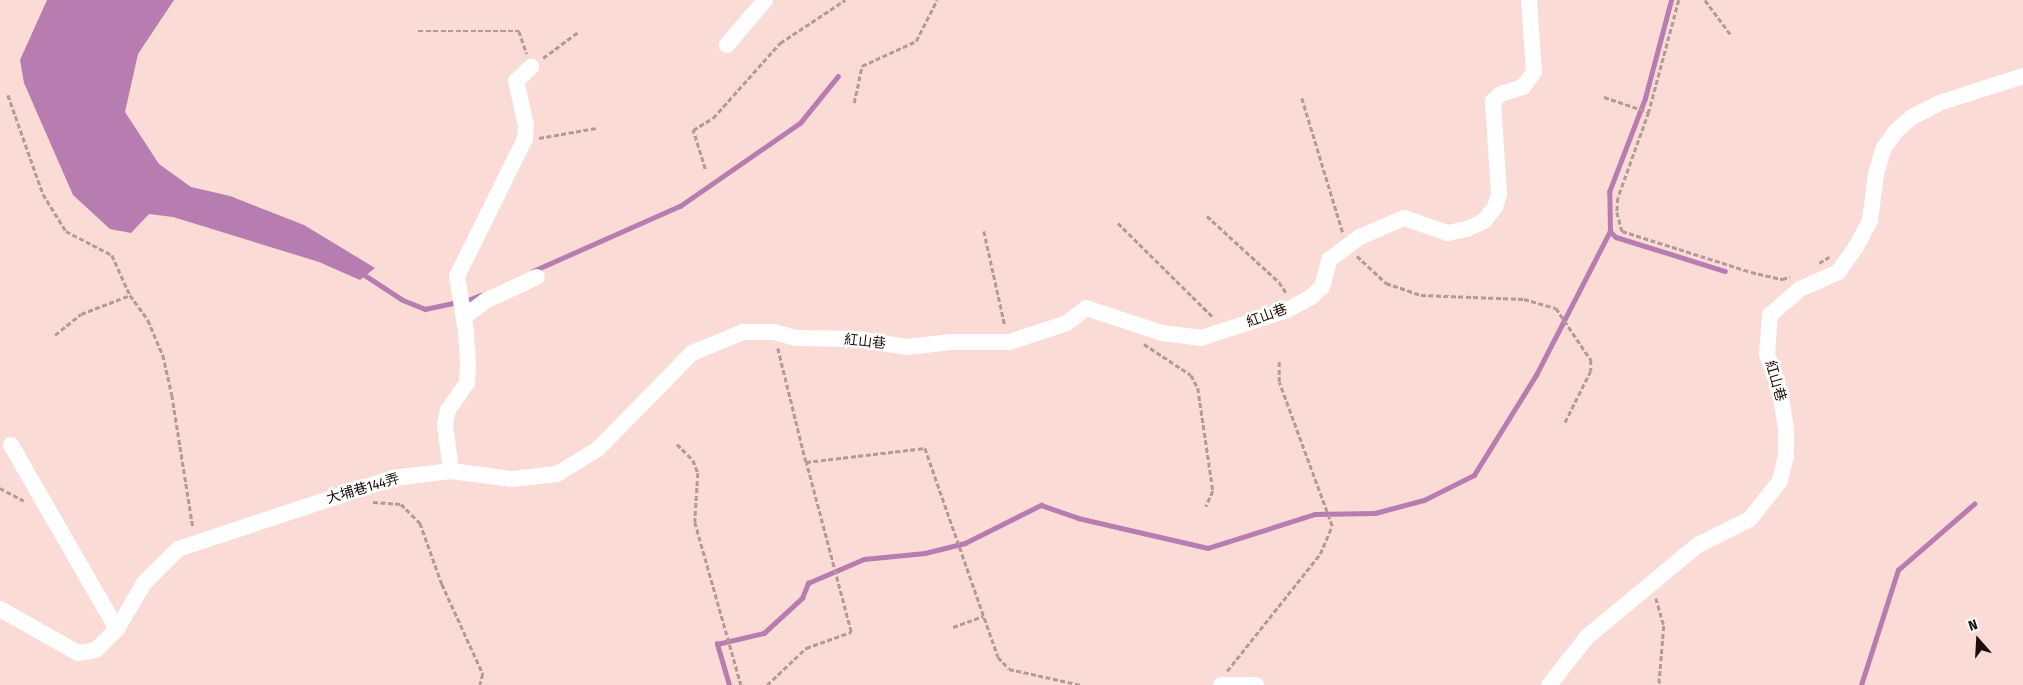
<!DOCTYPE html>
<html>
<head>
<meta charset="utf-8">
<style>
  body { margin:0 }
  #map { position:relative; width:2023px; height:685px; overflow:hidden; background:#fadbd6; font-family:"Fira Sans Condensed","Noto Sans TC",sans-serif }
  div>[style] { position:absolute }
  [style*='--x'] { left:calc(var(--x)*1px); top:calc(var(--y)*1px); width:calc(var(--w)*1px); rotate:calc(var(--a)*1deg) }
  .water>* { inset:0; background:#b77cb0 }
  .stream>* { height:4.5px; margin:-2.25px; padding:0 2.25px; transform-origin:2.25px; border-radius:2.25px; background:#b77cb0 }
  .path>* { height:2.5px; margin-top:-1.25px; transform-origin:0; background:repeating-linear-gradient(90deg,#b39a96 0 5px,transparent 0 7.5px) }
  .minor>* { height:16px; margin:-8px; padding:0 8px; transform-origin:8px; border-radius:8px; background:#fff }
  span { translate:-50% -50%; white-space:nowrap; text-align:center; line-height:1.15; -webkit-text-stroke:5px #fff; paint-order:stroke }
  .street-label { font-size:14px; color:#1b0e0c }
  .north { position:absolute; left:1953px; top:615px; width:50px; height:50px; -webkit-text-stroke:4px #fff; paint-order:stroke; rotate:341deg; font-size:14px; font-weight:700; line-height:20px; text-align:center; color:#1b0e0c }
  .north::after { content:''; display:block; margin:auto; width:18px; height:22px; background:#1b0e0c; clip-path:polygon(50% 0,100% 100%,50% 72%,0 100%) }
</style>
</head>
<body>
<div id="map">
  <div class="water">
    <i style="clip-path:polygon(47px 0,174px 0,138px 54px,125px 112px,159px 164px,191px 187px,230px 196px,304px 225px,375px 268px,360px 280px,319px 262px,173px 217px,149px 214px,131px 233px,110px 229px,73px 195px,24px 83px,20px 60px)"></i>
  </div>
  <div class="stream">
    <i style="--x:1610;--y:231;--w:8;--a:45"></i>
    <i style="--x:1616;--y:237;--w:114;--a:17.3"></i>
    <i style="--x:533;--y:271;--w:161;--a:-23.9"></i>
    <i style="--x:680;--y:206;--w:146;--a:-34.7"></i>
    <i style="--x:800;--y:123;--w:60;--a:-51"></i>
    <i style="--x:360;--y:272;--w:51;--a:33.1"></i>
    <i style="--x:403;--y:300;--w:24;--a:22"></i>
    <i style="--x:425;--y:309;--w:33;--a:-12"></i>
    <i style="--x:465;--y:301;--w:17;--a:-21"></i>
    <i style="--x:729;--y:685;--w:43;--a:-106.3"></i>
    <i style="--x:717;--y:644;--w:48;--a:-13.2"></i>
    <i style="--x:764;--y:633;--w:52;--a:-42.6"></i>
    <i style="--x:802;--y:598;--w:16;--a:-68"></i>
    <i style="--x:808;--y:583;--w:61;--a:-23.2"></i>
    <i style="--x:864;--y:559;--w:61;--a:-5.6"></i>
    <i style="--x:925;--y:553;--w:41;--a:-14"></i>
    <i style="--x:965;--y:543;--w:85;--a:-26.6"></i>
    <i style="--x:1041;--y:505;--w:39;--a:19"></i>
    <i style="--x:1078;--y:518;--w:133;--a:13"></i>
    <i style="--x:1208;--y:548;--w:112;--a:-17.6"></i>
    <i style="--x:1315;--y:514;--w:60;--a:-1"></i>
    <i style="--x:1375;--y:513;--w:51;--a:-14.9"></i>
    <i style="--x:1424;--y:500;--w:56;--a:-26.6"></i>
    <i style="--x:1474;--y:475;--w:118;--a:-58.2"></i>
    <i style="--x:1536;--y:375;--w:162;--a:-62.8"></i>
    <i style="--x:1610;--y:231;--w:39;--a:-91"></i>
    <i style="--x:1609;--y:192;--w:101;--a:-69"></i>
    <i style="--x:1645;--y:98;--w:101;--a:-75.1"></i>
    <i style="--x:1861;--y:685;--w:121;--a:-72.2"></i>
    <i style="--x:1898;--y:570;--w:101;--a:-41"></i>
  </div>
  <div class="path">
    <i style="--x:1679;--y:0;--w:116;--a:105"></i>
    <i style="--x:1649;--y:112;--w:91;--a:109.8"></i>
    <i style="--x:1618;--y:198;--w:14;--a:94"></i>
    <i style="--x:1617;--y:212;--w:20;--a:75"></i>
    <i style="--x:1622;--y:231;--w:135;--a:17.6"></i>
    <i style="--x:1751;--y:272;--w:32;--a:13"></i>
    <i style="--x:1782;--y:279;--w:8;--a:-14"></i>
    <i style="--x:1705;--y:0;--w:44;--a:53.4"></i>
    <i style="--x:418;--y:31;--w:101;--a:0"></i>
    <i style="--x:519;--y:31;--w:24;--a:71"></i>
    <i style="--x:543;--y:58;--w:44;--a:-36.6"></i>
    <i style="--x:8;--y:95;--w:105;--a:70.5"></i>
    <i style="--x:43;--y:194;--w:44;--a:58.1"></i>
    <i style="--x:66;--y:231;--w:52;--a:27.6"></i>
    <i style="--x:112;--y:255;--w:44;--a:65.8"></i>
    <i style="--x:130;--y:295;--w:31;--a:54"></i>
    <i style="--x:148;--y:320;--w:38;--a:67"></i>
    <i style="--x:163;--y:355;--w:41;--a:77.3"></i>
    <i style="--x:172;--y:395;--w:134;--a:81"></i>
    <i style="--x:1604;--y:97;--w:47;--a:18.4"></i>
    <i style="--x:1302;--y:98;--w:141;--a:73.1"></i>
    <i style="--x:854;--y:103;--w:38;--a:-78"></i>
    <i style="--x:862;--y:66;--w:60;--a:-24.8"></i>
    <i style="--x:916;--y:41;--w:46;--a:-62.9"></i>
    <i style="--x:539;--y:138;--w:58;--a:-10"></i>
    <i style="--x:705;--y:169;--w:41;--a:-107.1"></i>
    <i style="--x:693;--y:130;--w:23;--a:-31"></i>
    <i style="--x:713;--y:118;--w:101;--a:-48.2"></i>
    <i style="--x:780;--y:43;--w:78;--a:-33.5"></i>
    <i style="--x:1207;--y:216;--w:98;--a:42.5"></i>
    <i style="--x:1279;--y:282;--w:14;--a:56"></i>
    <i style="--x:1118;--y:223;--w:135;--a:44.7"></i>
    <i style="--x:984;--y:231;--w:97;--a:77.5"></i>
    <i style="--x:1357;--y:256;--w:40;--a:43"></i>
    <i style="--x:1386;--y:283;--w:37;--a:19"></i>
    <i style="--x:1421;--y:295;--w:103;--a:2.2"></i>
    <i style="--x:1524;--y:299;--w:33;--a:16"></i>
    <i style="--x:1556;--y:308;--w:63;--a:56.1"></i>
    <i style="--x:1591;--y:360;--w:11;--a:90"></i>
    <i style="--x:1591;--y:371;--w:58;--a:116.6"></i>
    <i style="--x:1819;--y:263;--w:12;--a:-31"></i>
    <i style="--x:55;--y:335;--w:33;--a:-39"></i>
    <i style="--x:81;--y:314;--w:53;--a:-21.2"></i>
    <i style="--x:1144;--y:344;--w:56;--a:33.4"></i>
    <i style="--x:1191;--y:375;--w:15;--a:62"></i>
    <i style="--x:1198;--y:388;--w:104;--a:81.7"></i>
    <i style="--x:1213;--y:491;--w:17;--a:114"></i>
    <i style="--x:778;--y:348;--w:117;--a:76.2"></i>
    <i style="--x:806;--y:462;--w:120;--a:-6.7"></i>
    <i style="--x:925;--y:448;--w:221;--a:70.7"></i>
    <i style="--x:998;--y:657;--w:16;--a:47"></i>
    <i style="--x:1009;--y:669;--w:74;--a:12.5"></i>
    <i style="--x:677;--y:444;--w:23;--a:45"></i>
    <i style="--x:693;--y:460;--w:14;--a:69"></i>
    <i style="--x:698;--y:473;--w:49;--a:93.5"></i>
    <i style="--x:695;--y:522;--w:169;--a:74.2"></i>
    <i style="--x:0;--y:488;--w:27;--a:28"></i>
    <i style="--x:373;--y:502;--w:28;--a:4"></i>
    <i style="--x:401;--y:504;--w:27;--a:45"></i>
    <i style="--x:420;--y:523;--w:65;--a:70.2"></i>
    <i style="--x:442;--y:584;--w:99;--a:65.5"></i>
    <i style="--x:483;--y:674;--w:11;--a:105"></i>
    <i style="--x:1656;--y:598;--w:29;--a:74"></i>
    <i style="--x:1664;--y:626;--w:59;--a:94.8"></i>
    <i style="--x:953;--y:627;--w:32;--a:-20"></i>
    <i style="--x:1227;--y:671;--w:149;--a:-51.5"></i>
    <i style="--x:1320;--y:554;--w:30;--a:-67"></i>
    <i style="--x:1332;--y:526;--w:153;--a:-110.2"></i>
    <i style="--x:1279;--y:382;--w:20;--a:-90"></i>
    <i style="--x:767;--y:685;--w:54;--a:-43.5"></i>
    <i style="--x:806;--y:648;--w:48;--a:-19.6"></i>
    <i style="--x:851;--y:632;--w:176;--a:-104.8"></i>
  </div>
  <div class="minor">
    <i style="--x:727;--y:45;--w:59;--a:-49.8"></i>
    <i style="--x:464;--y:317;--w:26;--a:-37"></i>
    <i style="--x:485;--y:301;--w:57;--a:-24.8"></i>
    <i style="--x:11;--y:445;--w:212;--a:60.1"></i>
    <i style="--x:451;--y:471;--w:47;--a:-97.3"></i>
    <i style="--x:445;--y:424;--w:14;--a:-78"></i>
    <i style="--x:448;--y:410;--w:33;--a:-55"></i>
    <i style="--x:467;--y:383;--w:20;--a:-87"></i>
    <i style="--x:468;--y:363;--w:31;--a:-94"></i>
    <i style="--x:466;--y:332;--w:57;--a:-99.1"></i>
    <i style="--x:457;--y:276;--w:153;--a:-63.6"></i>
    <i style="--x:525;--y:139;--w:14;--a:-86"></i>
    <i style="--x:526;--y:125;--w:45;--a:-102.8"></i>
    <i style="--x:516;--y:81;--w:21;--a:-43"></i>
    <i style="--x:0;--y:609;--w:90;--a:29.4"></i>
    <i style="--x:78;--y:653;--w:18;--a:-9"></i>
    <i style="--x:96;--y:650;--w:30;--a:-45"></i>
    <i style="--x:117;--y:629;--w:53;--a:-59.6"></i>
    <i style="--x:144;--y:583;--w:48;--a:-45"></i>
    <i style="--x:178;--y:549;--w:226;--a:-18.3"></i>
    <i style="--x:393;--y:478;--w:58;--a:-6.9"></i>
    <i style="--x:451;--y:471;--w:62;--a:7.5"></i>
    <i style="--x:512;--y:479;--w:45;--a:-6.3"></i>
    <i style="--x:557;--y:474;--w:48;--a:-31.4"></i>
    <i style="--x:598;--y:449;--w:134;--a:-45.6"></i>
    <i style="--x:692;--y:353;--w:55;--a:-22.4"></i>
    <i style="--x:743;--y:332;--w:31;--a:0"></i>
    <i style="--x:774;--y:332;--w:23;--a:15"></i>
    <i style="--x:796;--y:338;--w:61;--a:0.9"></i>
    <i style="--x:857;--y:339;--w:51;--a:9.1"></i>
    <i style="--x:907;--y:347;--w:44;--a:-6.5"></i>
    <i style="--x:951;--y:342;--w:58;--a:0"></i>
    <i style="--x:1009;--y:342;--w:61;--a:-18.1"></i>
    <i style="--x:1067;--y:323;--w:24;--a:-38"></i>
    <i style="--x:1086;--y:308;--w:80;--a:18.2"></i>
    <i style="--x:1162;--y:333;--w:39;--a:7"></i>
    <i style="--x:1201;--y:338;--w:90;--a:-18"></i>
    <i style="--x:1287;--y:310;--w:26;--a:-28"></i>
    <i style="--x:1310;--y:298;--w:16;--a:-43"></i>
    <i style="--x:1322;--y:287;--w:28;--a:-75"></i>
    <i style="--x:1329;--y:260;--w:39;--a:-37"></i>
    <i style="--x:1360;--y:237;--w:48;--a:-23.4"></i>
    <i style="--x:1404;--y:218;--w:46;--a:18.8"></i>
    <i style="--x:1448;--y:233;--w:19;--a:-12"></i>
    <i style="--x:1467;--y:229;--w:19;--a:-25"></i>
    <i style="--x:1484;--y:221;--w:18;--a:-52"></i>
    <i style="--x:1495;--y:207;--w:14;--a:-73"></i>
    <i style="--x:1499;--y:194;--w:93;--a:-93.7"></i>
    <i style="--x:1493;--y:101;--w:11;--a:-41"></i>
    <i style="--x:1501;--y:94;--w:23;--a:-18"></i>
    <i style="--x:1523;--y:87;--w:19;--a:-54"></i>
    <i style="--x:1534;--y:72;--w:72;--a:-94"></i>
    <i style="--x:1221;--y:685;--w:35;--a:0"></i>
    <i style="--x:1549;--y:685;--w:61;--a:-51.6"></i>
    <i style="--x:1587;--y:637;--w:144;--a:-39.7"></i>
    <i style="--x:1698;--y:545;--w:58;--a:-26.6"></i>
    <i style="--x:1750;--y:519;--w:48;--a:-51.7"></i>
    <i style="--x:1780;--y:481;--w:27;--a:-77"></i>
    <i style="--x:1786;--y:455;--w:26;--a:-90"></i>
    <i style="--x:1786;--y:429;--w:37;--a:-99"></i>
    <i style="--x:1780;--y:392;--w:39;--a:-109"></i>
    <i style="--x:1767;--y:355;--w:40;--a:-85.7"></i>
    <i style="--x:1770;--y:315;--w:40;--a:-41"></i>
    <i style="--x:1800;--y:289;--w:42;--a:-24.1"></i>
    <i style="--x:1838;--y:272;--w:31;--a:-54"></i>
    <i style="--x:1856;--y:247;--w:30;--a:-62"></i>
    <i style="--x:1870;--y:221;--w:47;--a:-82.7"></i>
    <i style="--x:1876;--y:174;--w:26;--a:-74"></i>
    <i style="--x:1883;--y:149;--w:22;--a:-54"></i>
    <i style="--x:1896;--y:131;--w:21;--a:-41"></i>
    <i style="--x:1912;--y:117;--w:30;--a:-27"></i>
    <i style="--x:1939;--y:103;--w:88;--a:-17.8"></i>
  </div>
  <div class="street-label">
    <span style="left:1267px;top:316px;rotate:-20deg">紅山巷</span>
    <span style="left:865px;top:342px;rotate:6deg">紅山巷</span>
    <span style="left:1775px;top:381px;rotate:74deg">紅山巷</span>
    <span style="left:363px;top:489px;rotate:-16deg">大埔巷144弄</span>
  </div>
  <div class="north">N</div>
</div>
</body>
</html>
